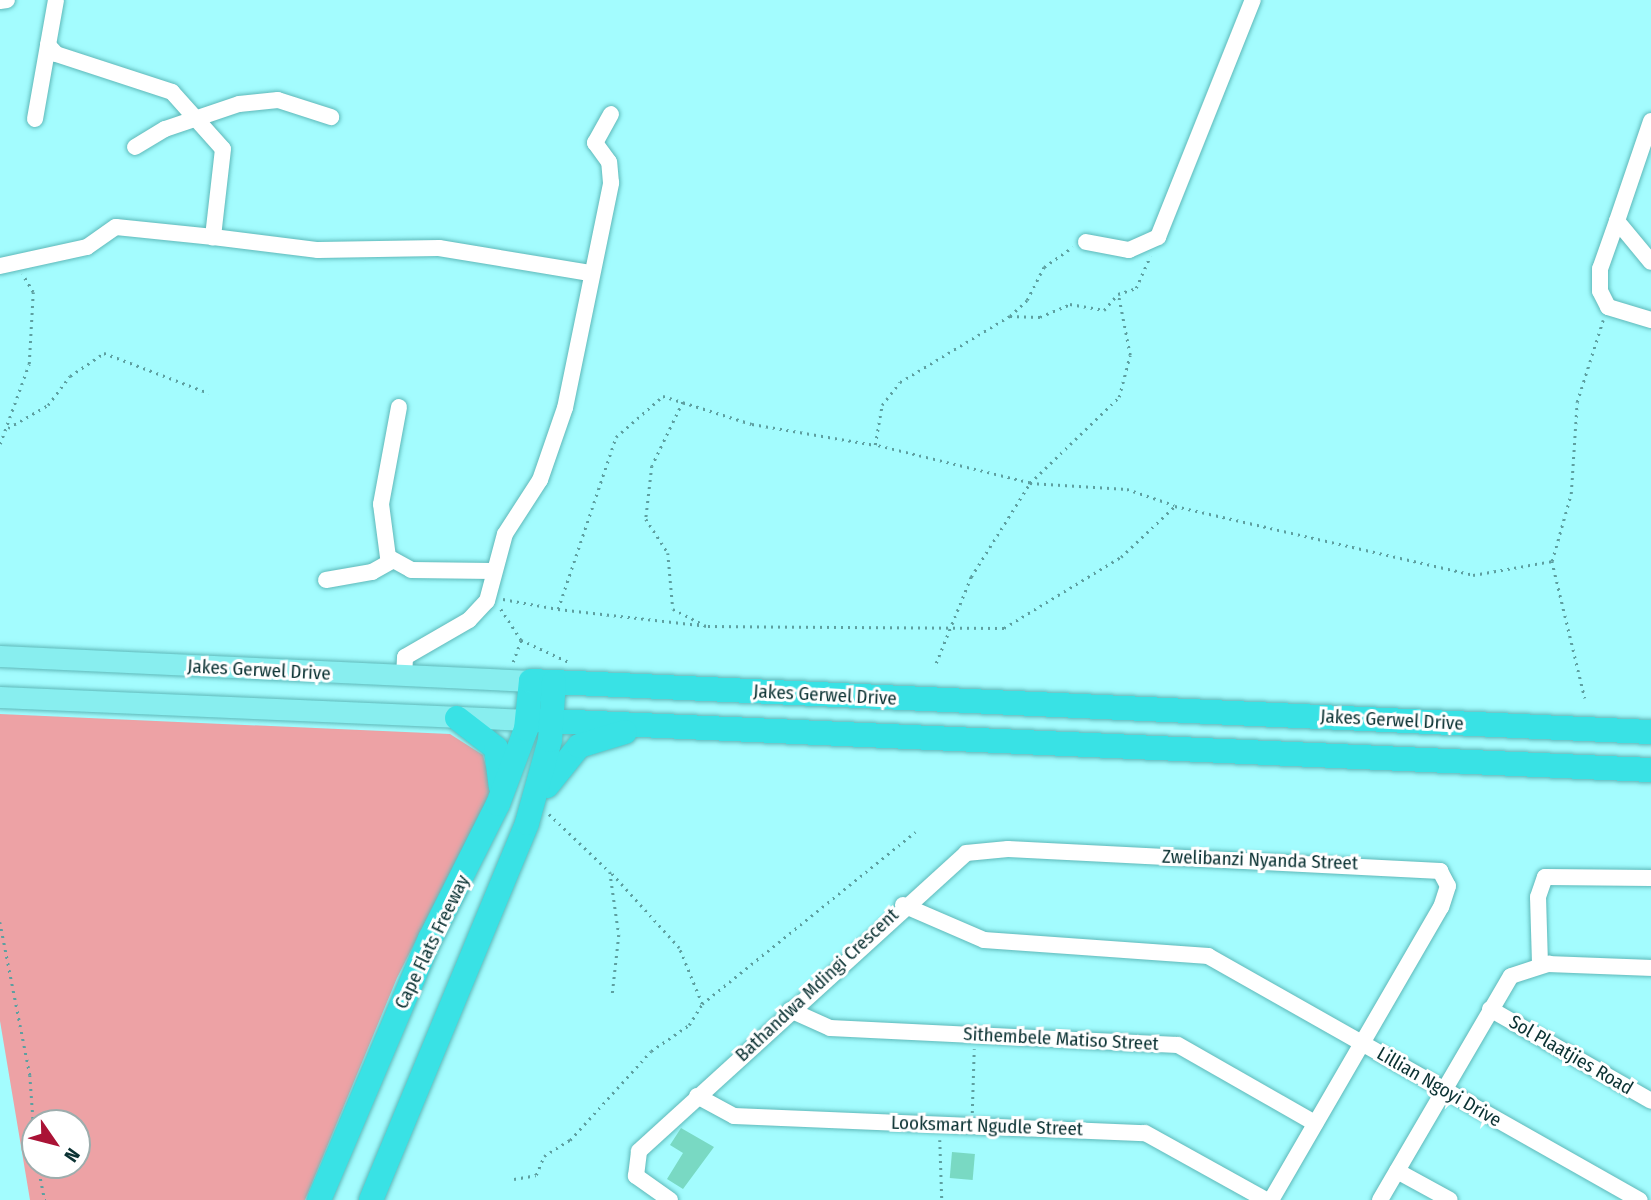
<!DOCTYPE html>
<html>
<head>
<meta charset="utf-8">
<style>
  body { margin:0 }
  #map { position:relative; width:1651px; height:1200px; overflow:hidden; background:#a3fcfe; font-family:"Fira Sans Condensed",sans-serif }
  div>[style] { position:absolute }
  [style*='--x'] { left:calc(var(--x)*1px); top:calc(var(--y)*1px); width:calc(var(--w)*1px); rotate:calc(var(--a)*1deg) }
  .green>* { inset:0; background:#eda2a5 }
  .building>* { inset:0; background:#79d9c3; transform-origin:0 0 }
  .path>* { height:2.5px; margin-top:-1.25px; transform-origin:0; background:repeating-linear-gradient(90deg,#5d9fa0 0 2px,transparent 0 7px) }
  .roads { filter:drop-shadow(0 0 2px #5eb8b9) drop-shadow(0 0 2px #5eb8b9) }
  .minor>* { height:16px; margin:-8px; padding:0 8px; transform-origin:8px; border-radius:8px; background:#fff }
  .major>* { height:21px; margin:-10.5px; padding:0 10.5px; transform-origin:10.5px; border-radius:10.5px; background:#88eeef }
  .highway>* { height:24px; margin:-12px; padding:0 12px; transform-origin:12px; border-radius:12px; background:#39e2e5 }
  span { translate:-50% -50%; white-space:nowrap; text-align:center; line-height:1.15; -webkit-text-stroke:6px #fff; paint-order:stroke }
  .street-label { font-size:19px; color:#0b3233 }
  .north { position:absolute; left:21px; top:1109px; width:70px; height:70px; box-sizing:border-box; background:#fff; border:2px solid #9dadad; border-radius:50%; rotate:125deg; font-size:19px; font-weight:700; line-height:28px; text-align:center; color:#0b3233 }
  .north::after { content:''; display:block; margin:auto; width:24px; height:32px; background:#aa1336; clip-path:polygon(50% 0,100% 100%,50% 72%,0 100%) }
</style>
</head>
<body>
<div id="map">
  <div class="green">
    <i style="clip-path:polygon(evenodd,0 714px,450px 734px,483px 755px,492px 790px,397px 978px,305px 1200px,30px 1200px,0 1021px,0 714px,35px 1123px,77px 1123px,77px 1165px,35px 1165px,35px 1123px)"></i>
  </div>
  <div class="building">
    <i style="clip-path:polygon(681px 1128px,714px 1147px,683px 1189px,667px 1179px,683px 1153px,670px 1145px)"></i>
    <i style="left:952px;top:1152px;width:23px;height:26px;rotate:5deg"></i>
  </div>
  <div class="path">
    <i style="--x:1010;--y:316;--w:30;--a:2"></i>
    <i style="--x:1040;--y:317;--w:33;--a:-23"></i>
    <i style="--x:1070;--y:304;--w:35;--a:10"></i>
    <i style="--x:1104;--y:310;--w:21;--a:-49"></i>
    <i style="--x:683;--y:402;--w:71;--a:115.8"></i>
    <i style="--x:652;--y:466;--w:53;--a:96.5"></i>
    <i style="--x:646;--y:519;--w:40;--a:57.1"></i>
    <i style="--x:668;--y:553;--w:56;--a:84.9"></i>
    <i style="--x:673;--y:609;--w:36;--a:27"></i>
    <i style="--x:8;--y:428;--w:46;--a:-29.9"></i>
    <i style="--x:48;--y:405;--w:36;--a:-53"></i>
    <i style="--x:70;--y:376;--w:41;--a:-34.1"></i>
    <i style="--x:104;--y:353;--w:112;--a:20.9"></i>
    <i style="--x:0;--y:444;--w:85;--a:-70.1"></i>
    <i style="--x:29;--y:364;--w:72;--a:-86.8"></i>
    <i style="--x:33;--y:292;--w:21;--a:-121"></i>
    <i style="--x:1030;--y:483;--w:124;--a:-44"></i>
    <i style="--x:1119;--y:397;--w:43;--a:-75.3"></i>
    <i style="--x:1130;--y:355;--w:62;--a:-101.1"></i>
    <i style="--x:1118;--y:294;--w:19;--a:-18"></i>
    <i style="--x:1136;--y:288;--w:35;--a:-66"></i>
    <i style="--x:1030;--y:483;--w:97;--a:3.5"></i>
    <i style="--x:1127;--y:489;--w:50;--a:18.8"></i>
    <i style="--x:1552;--y:561;--w:70;--a:-74.2"></i>
    <i style="--x:1571;--y:494;--w:92;--a:-86.3"></i>
    <i style="--x:1577;--y:402;--w:86;--a:-72.4"></i>
    <i style="--x:503;--y:599;--w:56;--a:10.3"></i>
    <i style="--x:558;--y:609;--w:182;--a:-71.4"></i>
    <i style="--x:616;--y:437;--w:62;--a:-41.1"></i>
    <i style="--x:663;--y:396;--w:93;--a:17.5"></i>
    <i style="--x:752;--y:424;--w:125;--a:9.7"></i>
    <i style="--x:501;--y:609;--w:37;--a:57"></i>
    <i style="--x:521;--y:640;--w:53;--a:24.6"></i>
    <i style="--x:558;--y:609;--w:151;--a:6.5"></i>
    <i style="--x:708;--y:626;--w:296;--a:0.4"></i>
    <i style="--x:1004;--y:628;--w:137;--a:-31.3"></i>
    <i style="--x:1121;--y:557;--w:74;--a:-43.4"></i>
    <i style="--x:1175;--y:506;--w:306;--a:13"></i>
    <i style="--x:1473;--y:575;--w:80;--a:-10"></i>
    <i style="--x:1552;--y:561;--w:141;--a:76.5"></i>
    <i style="--x:513;--y:662;--w:23;--a:-70"></i>
    <i style="--x:936;--y:663;--w:93;--a:-67.9"></i>
    <i style="--x:971;--y:577;--w:111;--a:-57.9"></i>
    <i style="--x:1030;--y:483;--w:160;--a:-166.2"></i>
    <i style="--x:875;--y:445;--w:41;--a:-80.1"></i>
    <i style="--x:882;--y:405;--w:29;--a:-52"></i>
    <i style="--x:900;--y:382;--w:128;--a:-31"></i>
    <i style="--x:1010;--y:316;--w:23;--a:-43"></i>
    <i style="--x:1027;--y:300;--w:37;--a:-63"></i>
    <i style="--x:1044;--y:267;--w:35;--a:-35"></i>
    <i style="--x:549;--y:814;--w:84;--a:43.6"></i>
    <i style="--x:610;--y:872;--w:64;--a:81.9"></i>
    <i style="--x:619;--y:935;--w:63;--a:96.3"></i>
    <i style="--x:0;--y:922;--w:156;--a:78.9"></i>
    <i style="--x:30;--y:1075;--w:70;--a:85.9"></i>
    <i style="--x:702;--y:1004;--w:274;--a:-38.9"></i>
    <i style="--x:972;--y:1113;--w:64;--a:-88.2"></i>
    <i style="--x:940;--y:1140;--w:60;--a:88.1"></i>
    <i style="--x:38;--y:1165;--w:36;--a:79"></i>
    <i style="--x:514;--y:1179;--w:22;--a:-10"></i>
    <i style="--x:536;--y:1175;--w:21;--a:-67"></i>
    <i style="--x:544;--y:1156;--w:31;--a:-32"></i>
    <i style="--x:570;--y:1140;--w:120;--a:-47.7"></i>
    <i style="--x:651;--y:1051;--w:46;--a:-34.4"></i>
    <i style="--x:689;--y:1025;--w:25;--a:-58"></i>
    <i style="--x:702;--y:1004;--w:61;--a:-112.3"></i>
    <i style="--x:679;--y:948;--w:103;--a:-132.2"></i>
  </div>
  <div class="roads">
    <div class="minor">
      <i style="--x:56;--y:0;--w:46;--a:100.1"></i>
      <i style="--x:48;--y:45;--w:12;--a:48"></i>
      <i style="--x:56;--y:54;--w:122;--a:18.1"></i>
      <i style="--x:172;--y:92;--w:76;--a:48.2"></i>
      <i style="--x:223;--y:149;--w:89;--a:96.5"></i>
      <i style="--x:213;--y:237;--w:106;--a:7.1"></i>
      <i style="--x:318;--y:250;--w:121;--a:-0.9"></i>
      <i style="--x:439;--y:248;--w:153;--a:9.4"></i>
      <i style="--x:0;--y:1;--w:7;--a:-8"></i>
      <i style="--x:35;--y:119;--w:75;--a:-80"></i>
      <i style="--x:1651;--y:121;--w:106;--a:108.8"></i>
      <i style="--x:1617;--y:221;--w:53;--a:50.3"></i>
      <i style="--x:135;--y:147;--w:35;--a:-31"></i>
      <i style="--x:165;--y:129;--w:78;--a:-18.7"></i>
      <i style="--x:239;--y:104;--w:39;--a:-6"></i>
      <i style="--x:278;--y:100;--w:56;--a:17.8"></i>
      <i style="--x:1617;--y:221;--w:51;--a:109.5"></i>
      <i style="--x:1600;--y:269;--w:22;--a:90"></i>
      <i style="--x:1600;--y:291;--w:18;--a:63"></i>
      <i style="--x:1608;--y:307;--w:45;--a:16.8"></i>
      <i style="--x:1086;--y:242;--w:44;--a:10.5"></i>
      <i style="--x:1129;--y:250;--w:32;--a:-24"></i>
      <i style="--x:1158;--y:237;--w:255;--a:-68.2"></i>
      <i style="--x:0;--y:266;--w:89;--a:-12.3"></i>
      <i style="--x:87;--y:247;--w:35;--a:-35"></i>
      <i style="--x:116;--y:227;--w:98;--a:5.9"></i>
      <i style="--x:399;--y:407;--w:99;--a:100.5"></i>
      <i style="--x:381;--y:504;--w:53;--a:82.5"></i>
      <i style="--x:388;--y:557;--w:26;--a:29"></i>
      <i style="--x:411;--y:570;--w:82;--a:0.7"></i>
      <i style="--x:326;--y:580;--w:47;--a:-9.9"></i>
      <i style="--x:372;--y:572;--w:23;--a:-29"></i>
      <i style="--x:404;--y:677;--w:20;--a:-87"></i>
      <i style="--x:405;--y:657;--w:74;--a:-30"></i>
      <i style="--x:469;--y:620;--w:26;--a:-47"></i>
      <i style="--x:487;--y:601;--w:69;--a:-75"></i>
      <i style="--x:505;--y:534;--w:64;--a:-57.1"></i>
      <i style="--x:540;--y:480;--w:76;--a:-70.9"></i>
      <i style="--x:565;--y:408;--w:230;--a:-78.4"></i>
      <i style="--x:611;--y:183;--w:21;--a:-95"></i>
      <i style="--x:609;--y:162;--w:24;--a:-126"></i>
      <i style="--x:595;--y:143;--w:33;--a:-61"></i>
      <i style="--x:903;--y:905;--w:88;--a:23.4"></i>
      <i style="--x:984;--y:940;--w:225;--a:4.1"></i>
      <i style="--x:1208;--y:956;--w:496;--a:29.5"></i>
      <i style="--x:1540;--y:964;--w:67;--a:-91.7"></i>
      <i style="--x:1538;--y:897;--w:21;--a:-71"></i>
      <i style="--x:1545;--y:877;--w:106;--a:0.5"></i>
      <i style="--x:1490;--y:1009;--w:185;--a:29.7"></i>
      <i style="--x:790;--y:1010;--w:44;--a:24.2"></i>
      <i style="--x:830;--y:1028;--w:348;--a:2.8"></i>
      <i style="--x:1178;--y:1045;--w:158;--a:29.7"></i>
      <i style="--x:697;--y:1096;--w:42;--a:28.4"></i>
      <i style="--x:734;--y:1116;--w:411;--a:2.4"></i>
      <i style="--x:1145;--y:1133;--w:138;--a:29"></i>
      <i style="--x:1397;--y:1171;--w:60;--a:28.7"></i>
      <i style="--x:670;--y:1200;--w:42;--a:-144.8"></i>
      <i style="--x:636;--y:1176;--w:25;--a:-83"></i>
      <i style="--x:639;--y:1151;--w:442;--a:-42.3"></i>
      <i style="--x:966;--y:853;--w:42;--a:-5.4"></i>
      <i style="--x:1008;--y:849;--w:433;--a:2.9"></i>
      <i style="--x:1440;--y:871;--w:17;--a:62"></i>
      <i style="--x:1448;--y:886;--w:22;--a:108"></i>
      <i style="--x:1441;--y:907;--w:339;--a:120.1"></i>
      <i style="--x:1380;--y:1200;--w:259;--a:-59.7"></i>
      <i style="--x:1511;--y:976;--w:40;--a:-18"></i>
      <i style="--x:1549;--y:964;--w:102;--a:2.2"></i>
    </div>
    <div class="major">
      <i style="--x:0;--y:656;--w:532;--a:2.7"></i>
      <i style="--x:0;--y:697;--w:529;--a:2.49"></i>
    </div>
    <div class="highway">
      <i style="--x:457;--y:718;--w:49;--a:37.6"></i>
      <i style="--x:496;--y:748;--w:38;--a:83"></i>
      <i style="--x:528;--y:720;--w:1124;--a:2.55"></i>
      <i style="--x:547;--y:786;--w:51;--a:-51.3"></i>
      <i style="--x:579;--y:746;--w:48;--a:-16.9"></i>
      <i style="--x:319;--y:1200;--w:284;--a:-67"></i>
      <i style="--x:430;--y:939;--w:151;--a:-63.3"></i>
      <i style="--x:498;--y:804;--w:80;--a:-69.5"></i>
      <i style="--x:526;--y:729;--w:48;--a:-84.1"></i>
      <i style="--x:531;--y:681;--w:1121;--a:2.61"></i>
      <i style="--x:371;--y:1200;--w:408;--a:-67.5"></i>
      <i style="--x:527;--y:823;--w:86;--a:-74.5"></i>
      <i style="--x:550;--y:740;--w:58;--a:-86.1"></i>
    </div>
  </div>
  <div class="street-label">
    <span style="left:259px;top:670px;rotate:3deg">Jakes Gerwel Drive</span>
    <span style="left:825px;top:695px;rotate:3deg">Jakes Gerwel Drive</span>
    <span style="left:1392px;top:720px;rotate:3deg">Jakes Gerwel Drive</span>
    <span style="left:1260px;top:860px;rotate:2deg">Zwelibanzi Nyanda Street</span>
    <span style="left:432px;top:942px;rotate:-64deg">Cape Flats Freeway</span>
    <span style="left:817px;top:985px;rotate:-43deg">Bathandwa Mdingi Crescent</span>
    <span style="left:1061px;top:1039px;rotate:3deg">Sithembele Matiso Street</span>
    <span style="left:1571px;top:1055px;rotate:30deg">Sol Plaatjies Road</span>
    <span style="left:1439px;top:1087px;rotate:30deg">Lillian Ngoyi Drive</span>
    <span style="left:987px;top:1126px;rotate:2deg">Looksmart Ngudle Street</span>
  </div>
  <div class="north">N</div>
</div>
</body>
</html>
